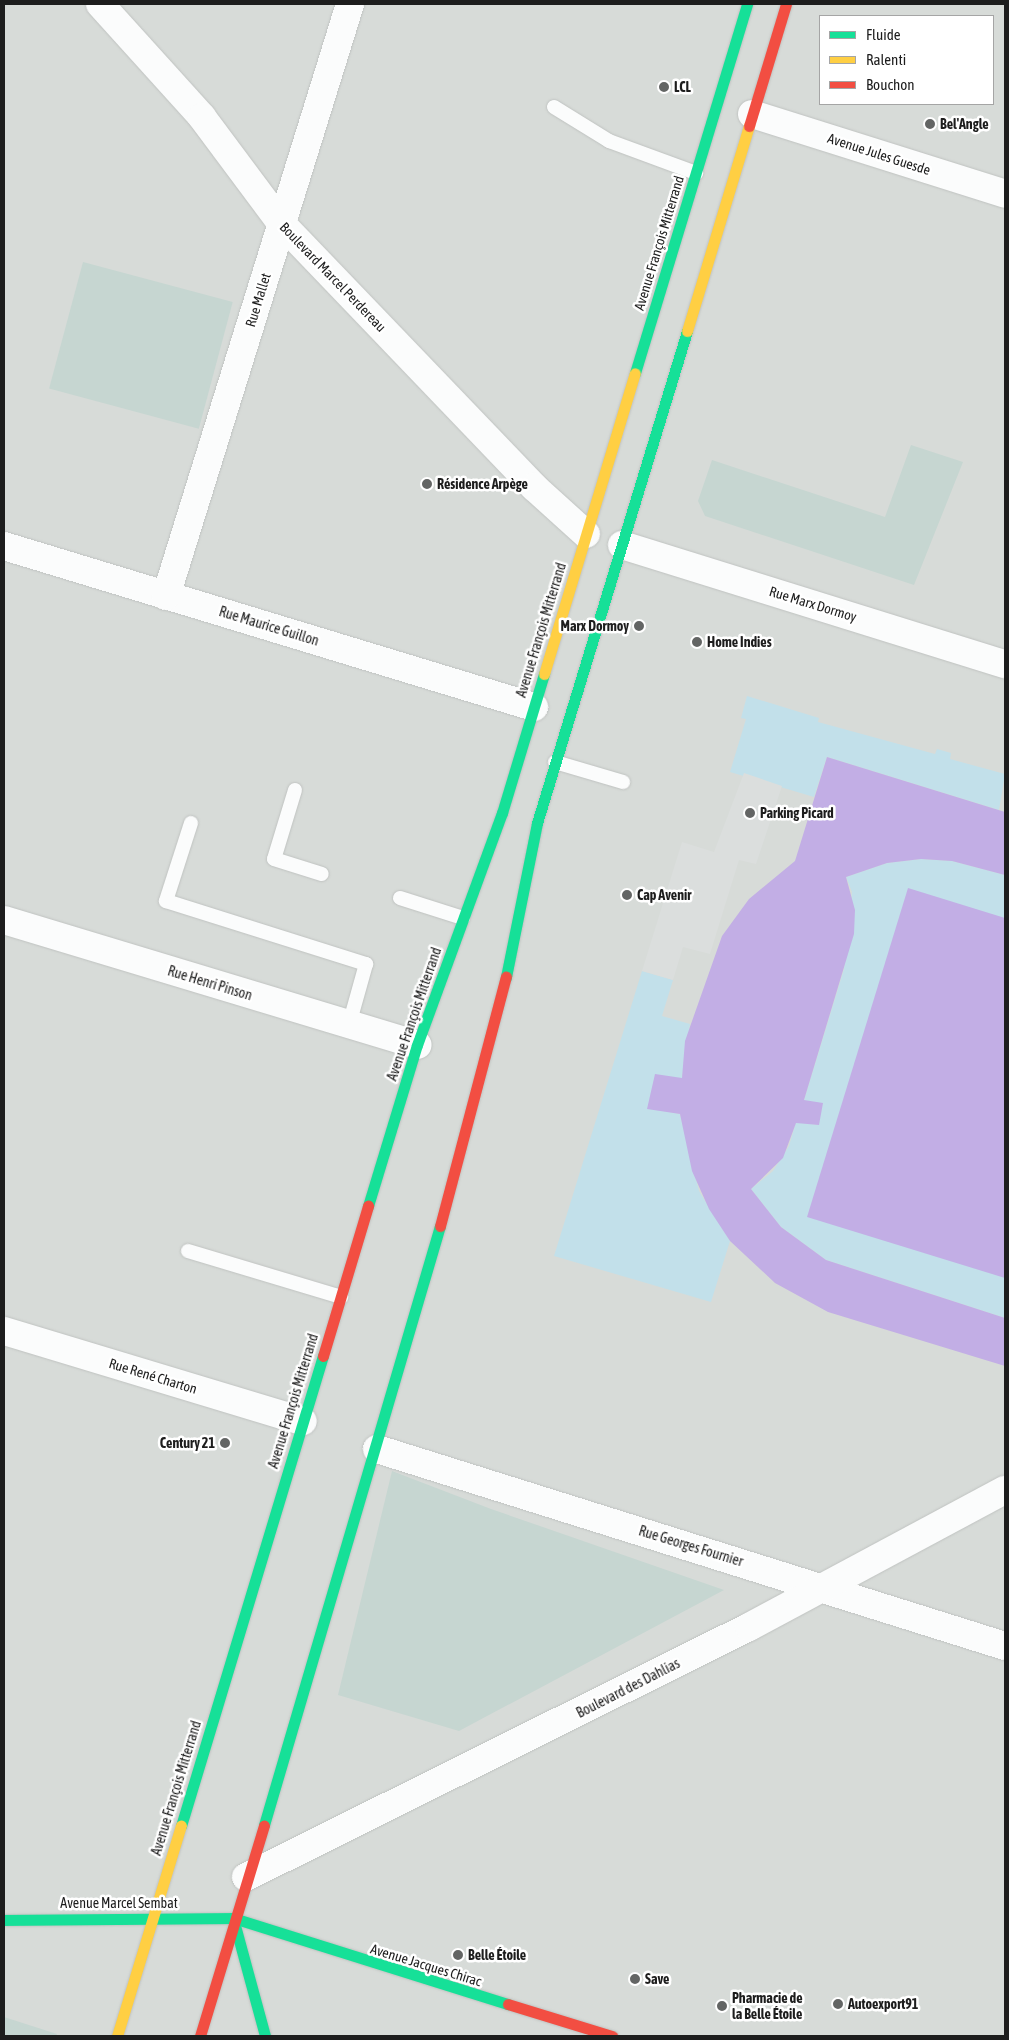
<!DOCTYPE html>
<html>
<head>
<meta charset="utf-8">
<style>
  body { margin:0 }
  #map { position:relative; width:1009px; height:2040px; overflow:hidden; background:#e5ece8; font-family:"Asap Condensed",sans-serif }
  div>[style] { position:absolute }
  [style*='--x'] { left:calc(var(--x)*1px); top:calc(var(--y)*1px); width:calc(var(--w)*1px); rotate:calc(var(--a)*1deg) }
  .residential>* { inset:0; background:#d7dbd8 }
  .construction>* { inset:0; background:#c6d6d1; transform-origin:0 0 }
  .grass>* { inset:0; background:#c2e0ea }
  .pitch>* { inset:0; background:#c2aee5 }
  .parking>* { inset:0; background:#dbdedd }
  .roads { filter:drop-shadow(0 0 1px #c0c3c1) drop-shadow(0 0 1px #c0c3c1) }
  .lane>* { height:14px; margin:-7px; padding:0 7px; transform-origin:7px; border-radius:7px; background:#fbfcfc }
  .street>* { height:28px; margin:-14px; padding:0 14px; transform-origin:14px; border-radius:14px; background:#fbfcfc }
  .fast>* { height:11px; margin:-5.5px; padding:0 5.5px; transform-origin:5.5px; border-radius:5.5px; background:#16e098 }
  .slow>* { height:11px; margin:-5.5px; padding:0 5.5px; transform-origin:5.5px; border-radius:5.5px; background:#ffcf43 }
  .jam>* { height:11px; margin:-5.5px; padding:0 5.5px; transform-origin:5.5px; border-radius:5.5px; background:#f24e42 }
  .dots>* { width:14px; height:14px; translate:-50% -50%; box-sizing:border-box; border:2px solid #fff; border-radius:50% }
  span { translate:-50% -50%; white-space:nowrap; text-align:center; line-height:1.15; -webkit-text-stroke:5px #fff; paint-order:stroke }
  .poi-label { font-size:14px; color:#1d1d1d; font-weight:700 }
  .left { translate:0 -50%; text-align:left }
  .right { translate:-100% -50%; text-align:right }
  .street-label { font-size:14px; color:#1d1d1d }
  .frame { position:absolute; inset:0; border:5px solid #1d1d1d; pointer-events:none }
  .legend { position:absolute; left:819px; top:15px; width:175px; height:90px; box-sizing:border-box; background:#fff; border:1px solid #a5a5a5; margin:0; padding:6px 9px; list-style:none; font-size:15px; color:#1d1d1d }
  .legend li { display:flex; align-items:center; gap:10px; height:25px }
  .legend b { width:25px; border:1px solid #a5a5a5 }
</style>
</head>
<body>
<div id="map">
  <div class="residential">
    <i style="clip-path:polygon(evenodd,4px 4px,1005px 4px,1005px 2036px,4px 2036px,4px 4px,820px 16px,993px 16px,993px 104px,820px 104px,820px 16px)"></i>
  </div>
  <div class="construction">
    <i style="left:83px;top:262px;width:155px;height:131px;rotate:15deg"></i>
    <i style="clip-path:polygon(911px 445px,963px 462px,914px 585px,705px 516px,698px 501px,712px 460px,885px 517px)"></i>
    <i style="clip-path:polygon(392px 1471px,491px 1509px,724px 1590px,459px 1731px,338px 1695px)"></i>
    <i style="clip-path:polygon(4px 2017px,57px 2034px,56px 2036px,4px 2036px)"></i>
  </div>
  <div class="grass">
    <i style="clip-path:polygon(747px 696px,819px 718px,818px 722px,935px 754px,937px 749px,951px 753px,950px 759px,1005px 774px,999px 810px,827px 757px,814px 797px,730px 772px,746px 719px,741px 718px)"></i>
    <i style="clip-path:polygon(921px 859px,952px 861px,1005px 875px,1005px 1318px,826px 1260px,781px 1227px,751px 1189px,773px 1171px,789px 1146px,796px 1122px,819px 1125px,804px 1100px,844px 969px,852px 892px,846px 877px,887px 863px)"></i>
    <i style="clip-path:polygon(642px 971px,673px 980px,662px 1016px,690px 1024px,682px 1078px,648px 1108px,680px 1114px,699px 1191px,730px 1241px,711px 1302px,554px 1256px)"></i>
  </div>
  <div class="pitch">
    <i style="clip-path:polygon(827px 757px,1005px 812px,1005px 875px,952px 861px,921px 859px,887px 863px,846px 877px,855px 910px,854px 934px,804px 1100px,823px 1103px,819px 1125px,796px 1123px,783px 1158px,751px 1189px,781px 1227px,826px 1260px,1005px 1318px,1005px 1366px,828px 1312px,775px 1283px,730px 1241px,709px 1209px,692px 1171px,680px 1114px,647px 1109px,655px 1074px,682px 1078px,685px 1041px,722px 936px,749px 899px,795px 861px)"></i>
    <i style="clip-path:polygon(908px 888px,1005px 918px,1005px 1278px,807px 1217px)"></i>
  </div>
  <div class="parking">
    <i style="clip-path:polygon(744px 773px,782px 786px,756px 864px,739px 860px,710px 954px,683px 947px,673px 980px,642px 971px,682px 842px,714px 852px)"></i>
  </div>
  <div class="roads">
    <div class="lane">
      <i style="--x:554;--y:107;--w:65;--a:31.7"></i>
      <i style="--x:609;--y:141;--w:93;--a:20.2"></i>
      <i style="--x:555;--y:762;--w:71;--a:16.4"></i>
      <i style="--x:295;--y:790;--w:72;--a:106.9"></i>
      <i style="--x:274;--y:859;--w:50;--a:17.4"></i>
      <i style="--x:191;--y:823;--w:82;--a:107.8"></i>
      <i style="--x:166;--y:901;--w:210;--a:17.5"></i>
      <i style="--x:366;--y:964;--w:63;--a:105.6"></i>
      <i style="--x:400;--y:898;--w:66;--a:17.6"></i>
      <i style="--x:188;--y:1251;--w:160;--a:16.7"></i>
    </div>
    <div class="street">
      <i style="--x:100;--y:4;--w:152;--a:47.9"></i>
      <i style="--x:202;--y:117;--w:132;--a:53.3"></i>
      <i style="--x:281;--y:223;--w:366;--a:46.2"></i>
      <i style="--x:534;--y:487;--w:70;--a:42.1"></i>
      <i style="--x:752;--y:114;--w:265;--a:17.5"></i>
      <i style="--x:622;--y:545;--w:401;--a:17.3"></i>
      <i style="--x:4;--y:546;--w:554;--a:16.9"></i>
      <i style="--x:166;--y:596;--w:620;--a:-72.73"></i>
      <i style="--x:4;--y:920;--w:432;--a:16.8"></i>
      <i style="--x:4;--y:1331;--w:312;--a:16.8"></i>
      <i style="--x:377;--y:1449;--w:658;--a:17.42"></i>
      <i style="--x:246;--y:1877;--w:562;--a:-26.43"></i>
      <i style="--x:749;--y:1627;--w:290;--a:-28.2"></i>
    </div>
    <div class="fast">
      <i style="--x:635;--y:373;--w:386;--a:-73.1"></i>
      <i style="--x:506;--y:977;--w:157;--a:-78.6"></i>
      <i style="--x:537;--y:823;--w:514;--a:-73.04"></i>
      <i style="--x:368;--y:1206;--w:168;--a:-73.1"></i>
      <i style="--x:417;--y:1045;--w:247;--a:-69.9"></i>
      <i style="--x:502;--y:813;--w:145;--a:-73.2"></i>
      <i style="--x:264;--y:1825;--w:624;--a:-73.63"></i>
      <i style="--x:181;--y:1826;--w:491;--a:-73.2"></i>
      <i style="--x:233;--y:1918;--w:122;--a:74.8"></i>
      <i style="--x:4;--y:1920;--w:229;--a:-0.5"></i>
      <i style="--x:233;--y:1918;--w:288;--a:17.4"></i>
    </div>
    <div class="slow">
      <i style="--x:687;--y:331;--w:214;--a:-73.2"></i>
      <i style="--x:544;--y:674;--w:314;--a:-73.2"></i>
      <i style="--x:117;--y:2036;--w:220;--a:-73.1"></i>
    </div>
    <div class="jam">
      <i style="--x:749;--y:126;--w:127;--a:-73.1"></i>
      <i style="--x:440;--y:1226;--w:258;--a:-75.2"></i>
      <i style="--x:323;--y:1356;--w:157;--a:-73.3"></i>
      <i style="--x:508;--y:2004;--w:109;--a:17.1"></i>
      <i style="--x:200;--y:2036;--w:220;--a:-73.1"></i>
    </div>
  </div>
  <div class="dots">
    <i style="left:664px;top:87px;background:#636564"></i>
    <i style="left:930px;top:124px;background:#636564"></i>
    <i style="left:427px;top:484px;background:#636564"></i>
    <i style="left:639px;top:626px;background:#636564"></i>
    <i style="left:697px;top:642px;background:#636564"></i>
    <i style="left:750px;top:813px;background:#636564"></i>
    <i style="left:627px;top:895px;background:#636564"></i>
    <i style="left:225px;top:1443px;background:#636564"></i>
    <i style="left:458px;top:1955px;background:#636564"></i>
    <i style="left:635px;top:1979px;background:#636564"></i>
    <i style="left:838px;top:2004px;background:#636564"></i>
    <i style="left:722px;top:2006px;background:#636564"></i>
  </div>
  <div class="poi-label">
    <span class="left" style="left:674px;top:87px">LCL</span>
    <span class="left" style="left:940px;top:124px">Bel'Angle</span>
    <span class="left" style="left:437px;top:484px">Résidence Arpège</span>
    <span class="right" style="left:629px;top:626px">Marx Dormoy</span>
    <span class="left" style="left:707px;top:642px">Home Indies</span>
    <span class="left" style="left:760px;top:813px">Parking Picard</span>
    <span class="left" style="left:637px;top:895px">Cap Avenir</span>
    <span class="right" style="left:215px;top:1443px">Century 21</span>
    <span class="left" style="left:468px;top:1955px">Belle Étoile</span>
    <span class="left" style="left:645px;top:1979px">Save</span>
    <span class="left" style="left:732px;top:2006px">Pharmacie de<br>la Belle Étoile</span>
    <span class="left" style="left:848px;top:2004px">Autoexport91</span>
  </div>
  <div class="street-label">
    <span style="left:879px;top:154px;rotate:18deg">Avenue Jules Guesde</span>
    <span style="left:659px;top:243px;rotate:-73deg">Avenue François Mitterrand</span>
    <span style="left:333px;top:277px;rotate:46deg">Boulevard Marcel Perdereau</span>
    <span style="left:258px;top:300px;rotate:-73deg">Rue Mallet</span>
    <span style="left:813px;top:604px;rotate:17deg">Rue Marx Dormoy</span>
    <span style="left:269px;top:626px;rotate:17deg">Rue Maurice Guillon</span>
    <span style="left:541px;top:630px;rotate:-73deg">Avenue François Mitterrand</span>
    <span style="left:210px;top:983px;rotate:17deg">Rue Henri Pinson</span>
    <span style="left:414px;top:1014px;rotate:-71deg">Avenue François Mitterrand</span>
    <span style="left:153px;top:1376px;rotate:17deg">Rue René Charton</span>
    <span style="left:293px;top:1401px;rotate:-73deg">Avenue François Mitterrand</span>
    <span style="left:691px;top:1546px;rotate:17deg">Rue Georges Fournier</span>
    <span style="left:628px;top:1688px;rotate:-27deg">Boulevard des Dahlias</span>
    <span style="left:176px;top:1788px;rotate:-73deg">Avenue François Mitterrand</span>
    <span style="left:119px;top:1903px">Avenue Marcel Sembat</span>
    <span style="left:426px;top:1965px;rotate:17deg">Avenue Jacques Chirac</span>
  </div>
  <div class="frame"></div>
  <ul class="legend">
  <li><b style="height:6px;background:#16e098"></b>Fluide</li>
  <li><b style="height:6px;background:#ffcf43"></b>Ralenti</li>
  <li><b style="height:6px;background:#f24e42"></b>Bouchon</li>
  </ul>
</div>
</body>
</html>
